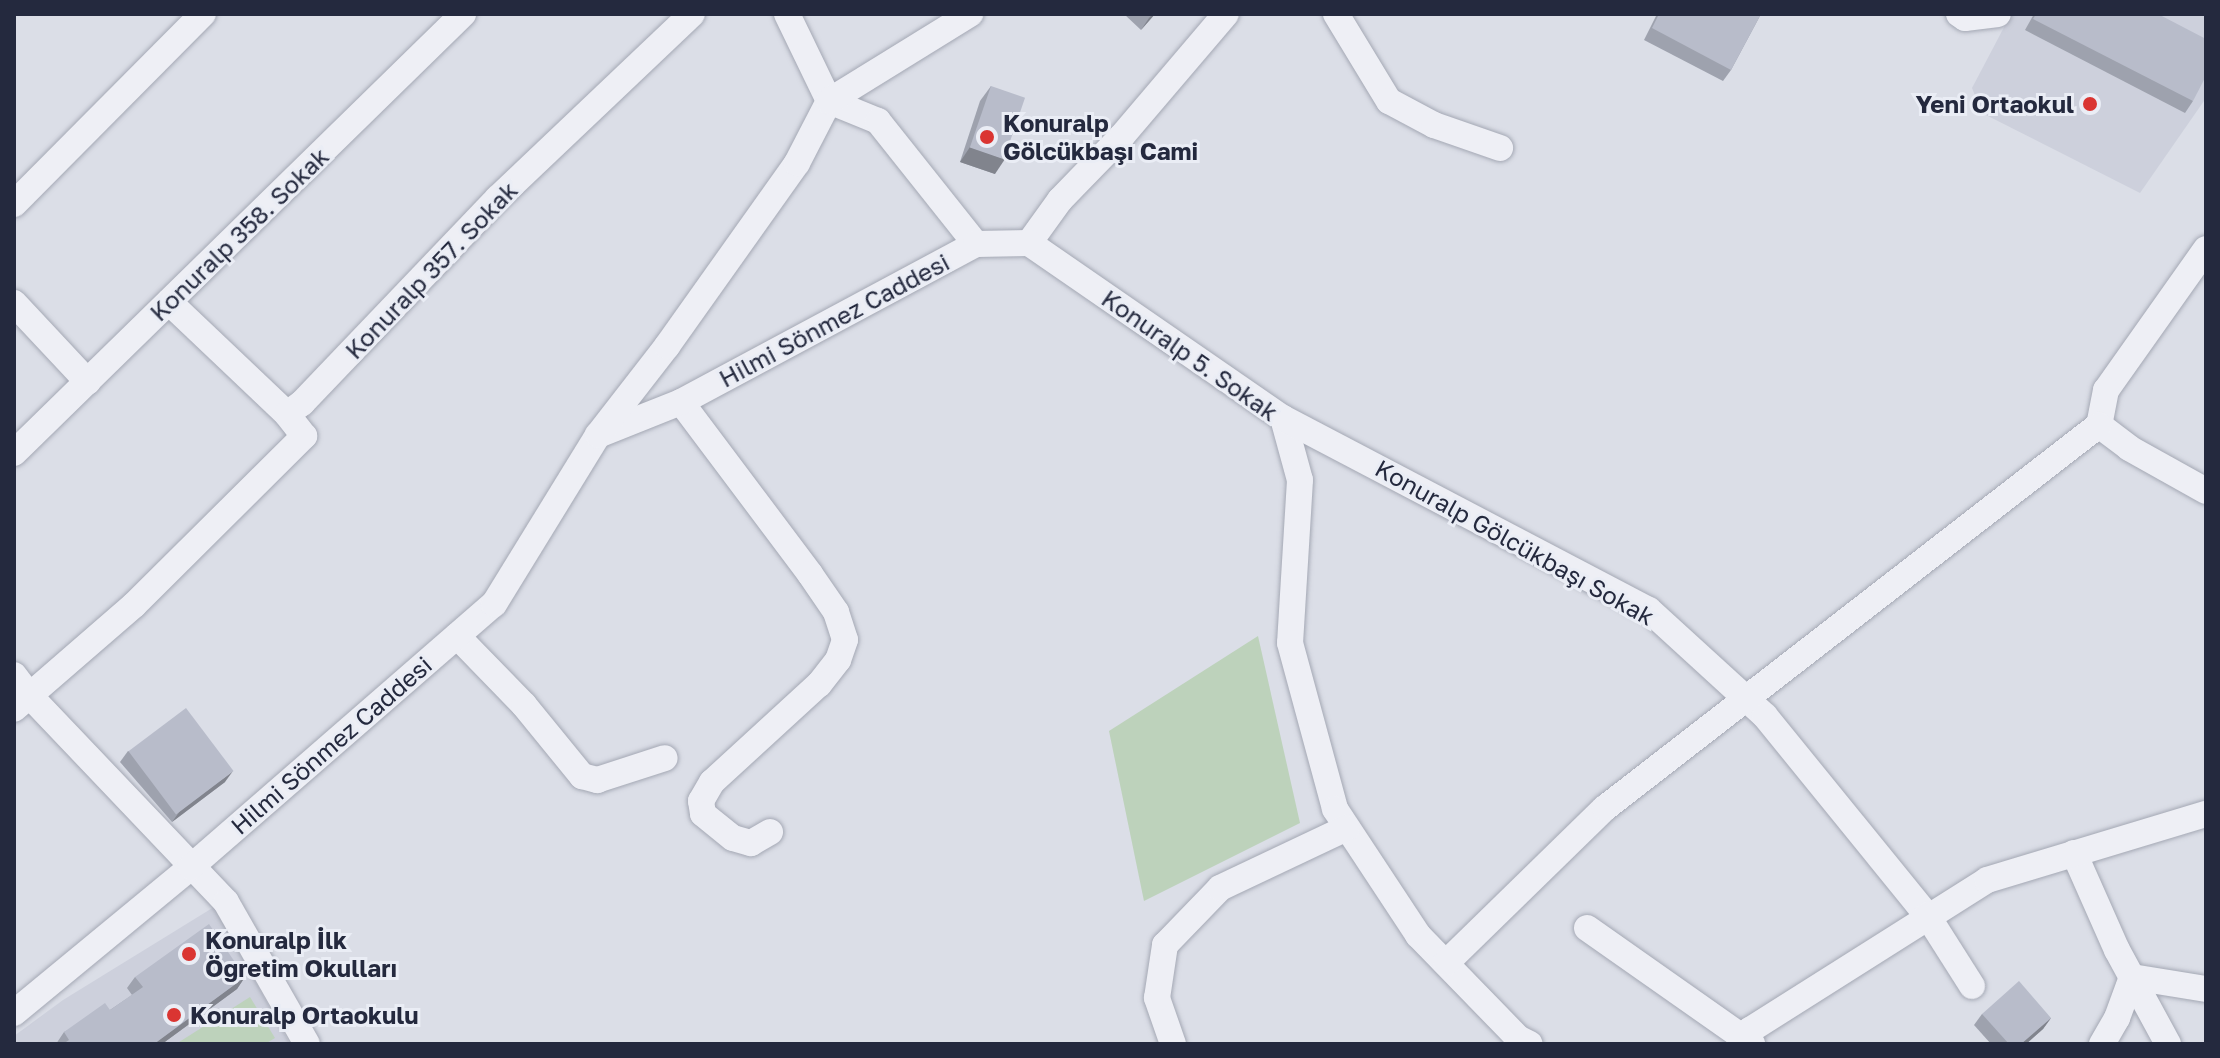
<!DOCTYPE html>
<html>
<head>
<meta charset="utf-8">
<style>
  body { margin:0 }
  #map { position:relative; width:2220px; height:1058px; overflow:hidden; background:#dbdee7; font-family:"Golos Text",sans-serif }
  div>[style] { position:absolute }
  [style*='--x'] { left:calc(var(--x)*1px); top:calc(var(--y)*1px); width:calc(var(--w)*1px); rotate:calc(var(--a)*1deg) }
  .built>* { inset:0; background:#cdd0dc }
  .green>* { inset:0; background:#bdd2bb }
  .roads { filter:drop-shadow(0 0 2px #a4a8b4) drop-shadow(0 0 2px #a4a8b4) }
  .minor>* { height:26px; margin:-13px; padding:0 13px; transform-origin:13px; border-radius:13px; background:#eeeff5 }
  .wall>* { inset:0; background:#9ea2ae }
  .shaded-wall>* { inset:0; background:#81848d }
  .building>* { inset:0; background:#b8bcca; transform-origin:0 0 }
  .dots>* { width:22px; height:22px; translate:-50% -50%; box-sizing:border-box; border:4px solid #eaedf5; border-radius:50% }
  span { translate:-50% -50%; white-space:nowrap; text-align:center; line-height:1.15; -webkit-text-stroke:6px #eaedf5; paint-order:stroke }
  .poi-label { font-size:24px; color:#24293e; font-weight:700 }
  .right { translate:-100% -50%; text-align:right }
  .left { translate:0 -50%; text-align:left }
  .street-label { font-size:24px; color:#24293e }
  .frame { position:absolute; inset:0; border:16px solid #24293e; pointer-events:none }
</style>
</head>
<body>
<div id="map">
  <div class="built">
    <i style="clip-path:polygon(2011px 14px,2206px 14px,2206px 98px,2140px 193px,1982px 113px,1972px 88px)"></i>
    <i style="clip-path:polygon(214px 907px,290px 1044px,14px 1044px,14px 1036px,63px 1000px)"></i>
  </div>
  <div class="green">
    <i style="clip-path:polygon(1258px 636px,1300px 823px,1144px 901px,1109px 731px)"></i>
    <i style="clip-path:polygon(250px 997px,275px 1038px,265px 1044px,176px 1044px)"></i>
  </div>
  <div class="roads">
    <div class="minor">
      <i style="--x:787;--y:14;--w:97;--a:64.2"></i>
      <i style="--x:829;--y:101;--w:53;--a:22.2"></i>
      <i style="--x:878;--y:121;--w:157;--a:51.5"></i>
      <i style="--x:1336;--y:14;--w:102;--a:58.7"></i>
      <i style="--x:1389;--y:101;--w:51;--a:28.1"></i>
      <i style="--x:1434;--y:125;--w:70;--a:19.2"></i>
      <i style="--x:1959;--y:14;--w:7;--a:34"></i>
      <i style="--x:1965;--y:18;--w:33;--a:-7"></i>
      <i style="--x:14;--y:204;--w:268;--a:-45.2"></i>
      <i style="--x:1029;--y:243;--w:308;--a:34.6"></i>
      <i style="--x:1283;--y:418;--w:64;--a:74.7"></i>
      <i style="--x:1300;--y:480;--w:163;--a:93.5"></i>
      <i style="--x:1290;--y:643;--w:172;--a:74.8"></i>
      <i style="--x:1335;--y:809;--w:151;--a:56.6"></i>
      <i style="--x:1418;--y:935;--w:144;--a:45.8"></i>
      <i style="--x:1518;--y:1038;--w:13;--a:27"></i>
      <i style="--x:1029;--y:243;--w:53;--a:-54.2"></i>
      <i style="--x:1060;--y:200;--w:89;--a:-45.9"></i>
      <i style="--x:1122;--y:136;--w:160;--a:-49.6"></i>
      <i style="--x:2206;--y:249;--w:173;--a:125.3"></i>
      <i style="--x:2106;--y:390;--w:36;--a:101"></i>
      <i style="--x:2099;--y:425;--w:38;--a:37"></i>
      <i style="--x:2129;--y:448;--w:88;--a:29.2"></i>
      <i style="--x:169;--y:302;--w:163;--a:43.5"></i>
      <i style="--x:287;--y:414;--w:19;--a:-36"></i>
      <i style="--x:302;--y:403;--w:284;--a:-46.3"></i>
      <i style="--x:498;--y:198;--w:267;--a:-43.5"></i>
      <i style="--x:14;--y:303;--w:108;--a:46.9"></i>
      <i style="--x:681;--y:402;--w:215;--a:53.1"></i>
      <i style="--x:810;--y:574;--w:46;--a:55.6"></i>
      <i style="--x:836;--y:612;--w:29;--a:72"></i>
      <i style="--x:845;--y:640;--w:21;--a:109"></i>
      <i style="--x:838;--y:660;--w:31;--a:128"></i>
      <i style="--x:819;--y:684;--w:145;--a:137.5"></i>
      <i style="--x:712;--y:782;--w:22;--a:120"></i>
      <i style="--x:701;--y:801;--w:13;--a:81"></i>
      <i style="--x:703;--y:814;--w:38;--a:39"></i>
      <i style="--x:733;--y:838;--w:19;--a:16"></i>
      <i style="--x:751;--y:843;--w:22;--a:-30"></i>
      <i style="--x:1283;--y:418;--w:413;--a:27.7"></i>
      <i style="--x:1649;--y:610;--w:157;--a:42.4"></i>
      <i style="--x:1765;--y:716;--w:257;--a:50.9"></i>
      <i style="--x:1927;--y:915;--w:84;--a:57.6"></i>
      <i style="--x:598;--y:435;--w:89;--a:-21.7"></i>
      <i style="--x:681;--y:402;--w:335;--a:-28.2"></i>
      <i style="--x:976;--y:244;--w:53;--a:-1.1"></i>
      <i style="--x:14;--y:453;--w:628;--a:-44.35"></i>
      <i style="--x:457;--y:636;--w:96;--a:45.8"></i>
      <i style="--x:524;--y:705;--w:92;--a:50.8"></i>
      <i style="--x:582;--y:776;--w:16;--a:15"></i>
      <i style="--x:597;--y:780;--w:71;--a:-17.9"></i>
      <i style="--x:14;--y:675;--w:26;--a:53"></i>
      <i style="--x:30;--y:696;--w:284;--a:46.4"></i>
      <i style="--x:226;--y:902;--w:163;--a:60.3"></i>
      <i style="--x:14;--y:709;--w:159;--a:-40.9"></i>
      <i style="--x:134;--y:605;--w:240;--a:-44.8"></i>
      <i style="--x:304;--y:436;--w:28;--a:-128"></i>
      <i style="--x:2074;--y:853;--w:106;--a:66.1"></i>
      <i style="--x:2117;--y:950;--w:107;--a:61.5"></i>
      <i style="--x:1587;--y:928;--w:202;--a:35.1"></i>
      <i style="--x:1446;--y:963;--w:222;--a:-44.3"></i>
      <i style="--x:1605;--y:808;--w:625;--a:-37.79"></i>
      <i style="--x:14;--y:1013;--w:229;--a:-39.5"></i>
      <i style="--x:191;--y:867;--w:401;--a:-41"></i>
      <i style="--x:494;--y:604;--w:198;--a:-58.4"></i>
      <i style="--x:598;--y:435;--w:113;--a:-52.2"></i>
      <i style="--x:667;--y:346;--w:224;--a:-54.6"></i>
      <i style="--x:797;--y:163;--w:70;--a:-62.7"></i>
      <i style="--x:829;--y:101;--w:166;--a:-31.7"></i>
      <i style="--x:1173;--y:1044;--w:49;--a:-109.2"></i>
      <i style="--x:1157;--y:998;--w:54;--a:-81.4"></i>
      <i style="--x:1165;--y:945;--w:79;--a:-46"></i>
      <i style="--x:1220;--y:888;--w:140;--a:-25.3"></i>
      <i style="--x:1741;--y:1044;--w:17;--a:-57"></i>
      <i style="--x:1750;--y:1030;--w:280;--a:-32.3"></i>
      <i style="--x:1987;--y:880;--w:229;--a:-16.8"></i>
      <i style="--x:2102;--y:1044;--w:30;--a:-60"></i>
      <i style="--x:2117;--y:1018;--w:44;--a:-69.9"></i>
      <i style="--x:2132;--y:977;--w:75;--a:9.2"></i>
    </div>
  </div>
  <div class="wall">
    <i style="clip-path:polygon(1124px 14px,1155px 14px,1141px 30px)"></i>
    <i style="clip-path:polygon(1657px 14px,1761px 14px,1731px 70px,1723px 81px,1644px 40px)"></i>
    <i style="clip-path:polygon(2034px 14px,2158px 14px,2193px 101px,2185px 113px,2025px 30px)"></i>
    <i style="clip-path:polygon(991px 86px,995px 174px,960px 162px,980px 101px)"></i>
    <i style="clip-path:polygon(128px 751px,225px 782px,172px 822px,120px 762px)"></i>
    <i style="clip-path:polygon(135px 977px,245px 977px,237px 989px,162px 1044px,56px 1044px,64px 1032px,110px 1010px,132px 995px,127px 988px)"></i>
    <i style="clip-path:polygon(1982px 1014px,2051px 1018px,2043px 1029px,2026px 1044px,1991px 1044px,1974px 1025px)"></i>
  </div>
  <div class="shaded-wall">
    <i style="clip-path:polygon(1153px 14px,1155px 14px,1141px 30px,1149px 18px)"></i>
    <i style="clip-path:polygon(970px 147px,1005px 159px,995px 174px,960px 162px)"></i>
    <i style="clip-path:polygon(233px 771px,225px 782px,172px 822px,180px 811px)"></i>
    <i style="clip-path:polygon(245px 977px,237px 989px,162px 1044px,154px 1044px)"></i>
    <i style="clip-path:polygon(2051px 1018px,2043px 1029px,2026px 1044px,2021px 1044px)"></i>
  </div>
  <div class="building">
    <i style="clip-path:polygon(1659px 14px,1761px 14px,1731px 70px,1652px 28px)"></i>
    <i style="clip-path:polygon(2036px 14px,2158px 14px,2206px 39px,2206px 76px,2193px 101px,2033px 19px)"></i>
    <i style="left:991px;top:86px;width:36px;height:65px;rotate:19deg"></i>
    <i style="left:186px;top:708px;width:79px;height:72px;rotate:53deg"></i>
    <i style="clip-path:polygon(209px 924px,245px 977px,154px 1044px,63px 1044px,69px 1040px,64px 1032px,105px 1003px,110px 1010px,143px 987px,135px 977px)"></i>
    <i style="clip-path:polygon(2019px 981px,2051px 1018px,2021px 1044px,2009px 1044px,1982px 1014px)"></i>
  </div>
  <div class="dots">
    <i style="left:2090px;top:104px;background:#da3532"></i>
    <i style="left:987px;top:137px;background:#da3532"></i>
    <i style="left:189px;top:954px;background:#da3532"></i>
    <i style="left:174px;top:1015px;background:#da3532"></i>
  </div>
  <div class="poi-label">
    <span class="right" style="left:2074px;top:104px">Yeni Ortaokul</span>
    <span class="left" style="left:1003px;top:137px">Konuralp<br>Gölcükbaşı Cami</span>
    <span class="left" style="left:205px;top:954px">Konuralp İlk<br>Öğretim Okulları</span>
    <span class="left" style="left:190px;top:1015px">Konuralp Ortaokulu</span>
  </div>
  <div class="street-label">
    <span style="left:239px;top:234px;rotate:-44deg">Konuralp 358. Sokak</span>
    <span style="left:431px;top:270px;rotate:-46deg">Konuralp 357. Sokak</span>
    <span style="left:834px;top:320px;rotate:-28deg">Hilmi Sönmez Caddesi</span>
    <span style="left:1190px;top:355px;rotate:35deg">Konuralp 5. Sokak</span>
    <span style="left:1515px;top:542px;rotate:29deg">Konuralp Gölcükbaşı Sokak</span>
    <span style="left:331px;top:745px;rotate:-41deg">Hilmi Sönmez Caddesi</span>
  </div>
  <div class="frame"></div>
</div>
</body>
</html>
